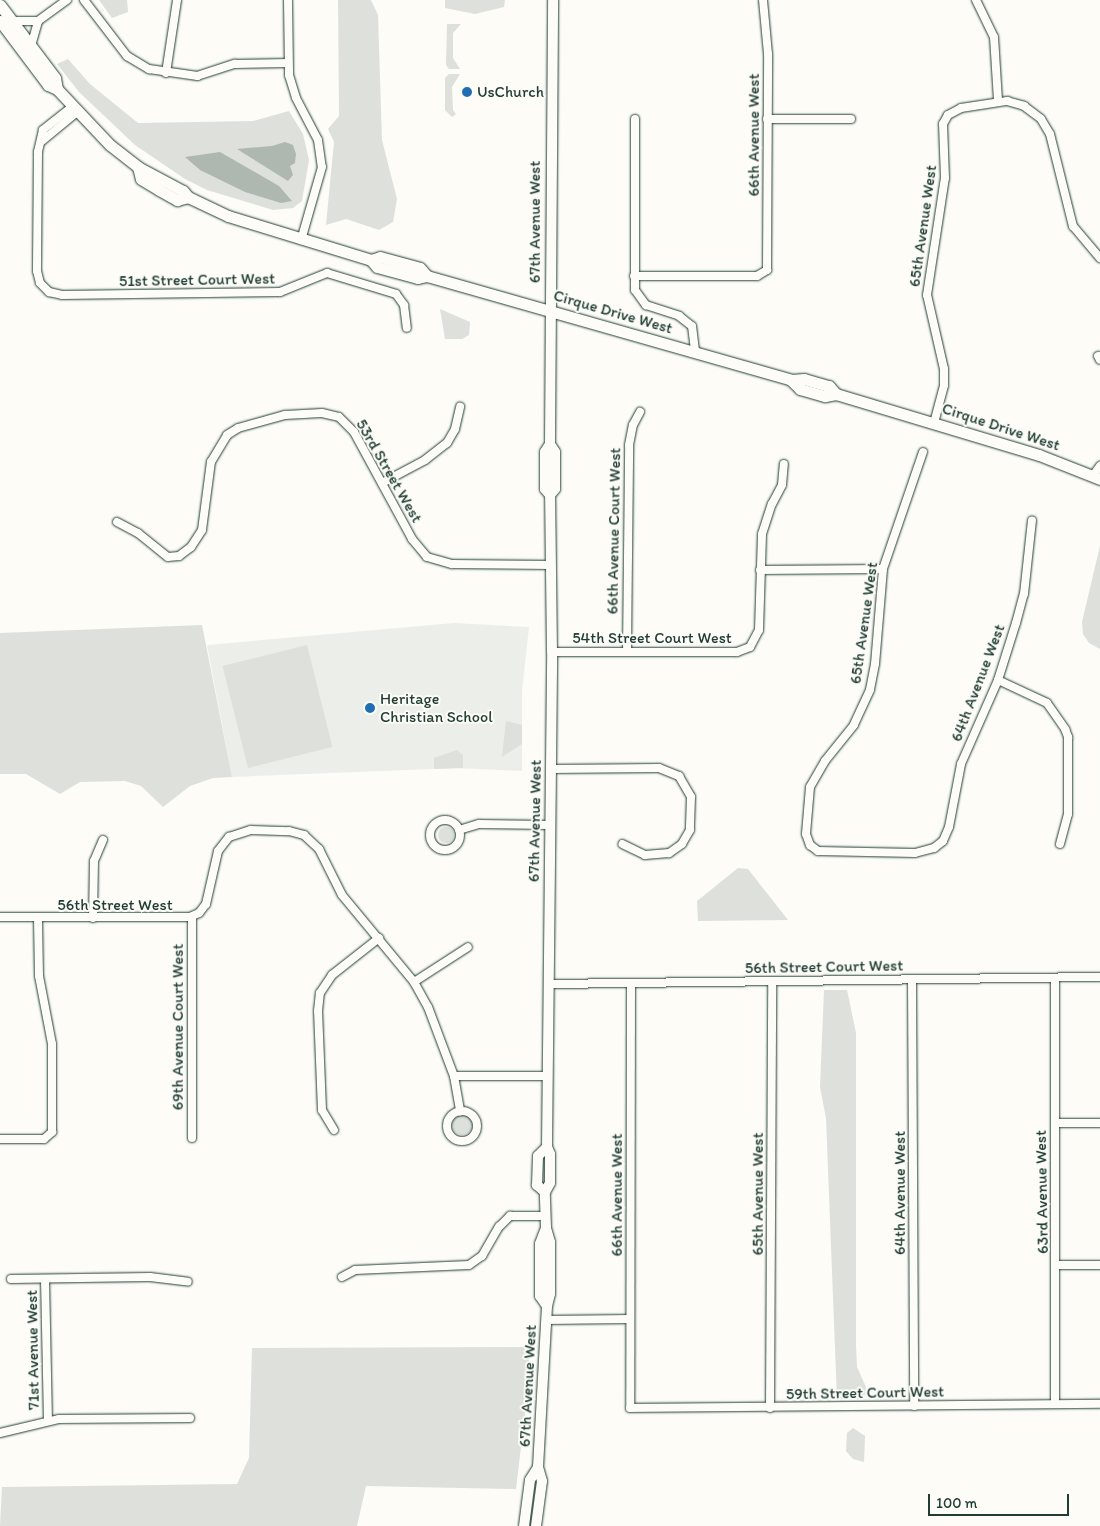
<!DOCTYPE html>
<html>
<head>
<meta charset="utf-8">
<style>
  body { margin:0 }
  #map { position:relative; width:1100px; height:1526px; overflow:hidden; background:#fdfcf7; font-family:Itim,sans-serif }
  div>[style] { position:absolute }
  [style*='--x'] { left:calc(var(--x)*1px); top:calc(var(--y)*1px); width:calc(var(--w)*1px); rotate:calc(var(--a)*1deg) }
  .built>* { inset:0; background:#eceee9 }
  .green>* { inset:0; background:#dde0db; transform-origin:0 0 }
  .round { border-radius:50% }
  .water>* { inset:0; background:#aeb8b1 }
  .roads { filter:drop-shadow(0 0 1px #1f3d34) drop-shadow(0 0 1px #1f3d34) }
  .minor>* { height:8px; margin:-4px; padding:0 4px; transform-origin:4px; border-radius:4px; background:#fdfcf7 }
  .minor>.ring { margin:-4px; padding:0; box-sizing:content-box; background:none; border:8px solid #fdfcf7; border-radius:50% }
  .tertiary>* { height:10px; margin:-5px; padding:0 5px; transform-origin:5px; border-radius:5px; background:#fdfcf7 }
  .secondary>* { height:11px; margin:-5.5px; padding:0 5.5px; transform-origin:5.5px; border-radius:5.5px; background:#fdfcf7 }
  .dots>* { width:14px; height:14px; translate:-50% -50%; box-sizing:border-box; border:2px solid #fdfcf7; border-radius:50% }
  span { translate:-50% -50%; white-space:nowrap; text-align:center; line-height:1.15; -webkit-text-stroke:4px #fdfcf7; paint-order:stroke }
  .poi-label { font-size:16px; color:#1f3d34 }
  .left { translate:0 -50%; text-align:left }
  .street-label { font-size:16px; color:#1f3d34 }
  .scale { position:absolute; left:928px; top:1494px; width:141px; height:22px; box-sizing:border-box; border:2px solid #1f3d34; border-top:0; padding-left:6px; font-size:15px; line-height:18px; white-space:nowrap; color:#1f3d34; -webkit-text-stroke:4px #fdfcf7; paint-order:stroke }
</style>
</head>
<body>
<div id="map">
  <div class="built">
    <i style="clip-path:polygon(454px 623px,529px 627px,522px 691px,522px 771px,457px 768px,232px 777px,207px 645px)"></i>
  </div>
  <div class="green">
    <i style="clip-path:polygon(99px 0,127px 0,128px 12px,112px 18px)"></i>
    <i style="clip-path:polygon(338px 0,371px 0,378px 15px,382px 140px,397px 199px,393px 222px,379px 230px,346px 219px,326px 225px,334px 142px,328px 129px,339px 116px)"></i>
    <i style="clip-path:polygon(445px 0,505px 0,504px 7px,475px 14px,445px 8px)"></i>
    <i style="clip-path:polygon(447px 24px,461px 24px,453px 33px,453px 58px,460px 69px,449px 69px,446px 65px)"></i>
    <i style="clip-path:polygon(68px 59px,90px 84px,138px 123px,253px 121px,289px 111px,303px 134px,309px 160px,302px 201px,293px 208px,273px 210px,207px 190px,185px 179px,135px 145px,79px 92px,57px 64px)"></i>
    <i style="clip-path:polygon(449px 74px,460px 74px,452px 87px,453px 110px,456px 114px,452px 117px,445px 110px,445px 78px)"></i>
    <i style="clip-path:polygon(440px 309px,470px 322px,469px 335px,462px 339px,445px 339px)"></i>
    <i style="clip-path:polygon(1100px 546px,1100px 649px,1089px 643px,1083px 634px,1082px 622px)"></i>
    <i style="clip-path:polygon(202px 625px,232px 777px,213px 778px,190px 786px,163px 807px,141px 786px,125px 781px,80px 782px,60px 794px,26px 774px,0 774px,0 633px)"></i>
    <i style="left:307px;top:645px;width:105px;height:87px;rotate:76deg"></i>
    <i style="clip-path:polygon(506px 721px,522px 725px,522px 744px,502px 757px)"></i>
    <i style="clip-path:polygon(457px 750px,463px 755px,463px 768px,434px 769px,434px 758px)"></i>
    <i class="round" style="left:438px;top:827px;width:16px;height:16px"></i>
    <i style="clip-path:polygon(738px 868px,748px 869px,788px 920px,698px 921px,697px 901px)"></i>
    <i style="clip-path:polygon(824px 990px,847px 990px,856px 1033px,856px 1345px,857px 1367px,866px 1387px,864px 1399px,837px 1399px,826px 1118px,820px 1087px)"></i>
    <i class="round" style="left:452px;top:1115px;width:20px;height:20px"></i>
    <i style="clip-path:polygon(529px 1347px,529px 1379px,516px 1489px,366px 1486px,357px 1526px,0 1526px,2px 1487px,237px 1484px,249px 1458px,252px 1348px)"></i>
    <i style="clip-path:polygon(853px 1428px,865px 1436px,864px 1462px,853px 1459px,846px 1451px,847px 1433px)"></i>
  </div>
  <div class="water">
    <i style="clip-path:polygon(285px 142px,293px 145px,296px 154px,295px 163px,290px 166px,293px 175px,288px 181px,237px 149px,272px 146px)"></i>
    <i style="clip-path:polygon(220px 152px,279px 186px,292px 201px,281px 203px,245px 192px,200px 170px,185px 157px)"></i>
  </div>
  <div class="roads">
    <div class="minor">
      <i style="--x:84;--y:0;--w:71;--a:52.5"></i>
      <i style="--x:127;--y:56;--w:26;--a:31"></i>
      <i style="--x:149;--y:69;--w:49;--a:8.3"></i>
      <i style="--x:197;--y:76;--w:40;--a:-18"></i>
      <i style="--x:235;--y:64;--w:53;--a:-1.1"></i>
      <i style="--x:288;--y:0;--w:75;--a:89.2"></i>
      <i style="--x:289;--y:75;--w:24;--a:73"></i>
      <i style="--x:296;--y:98;--w:47;--a:62.4"></i>
      <i style="--x:318;--y:140;--w:27;--a:82"></i>
      <i style="--x:322;--y:167;--w:76;--a:106"></i>
      <i style="--x:976;--y:0;--w:41;--a:64.1"></i>
      <i style="--x:994;--y:37;--w:64;--a:86.4"></i>
      <i style="--x:11;--y:21;--w:27;--a:0"></i>
      <i style="--x:38;--y:21;--w:36;--a:-36"></i>
      <i style="--x:31;--y:46;--w:26;--a:-74"></i>
      <i style="--x:166;--y:73;--w:74;--a:-81.4"></i>
      <i style="--x:72;--y:107;--w:37;--a:142"></i>
      <i style="--x:43;--y:130;--w:23;--a:103"></i>
      <i style="--x:38;--y:152;--w:119;--a:90.5"></i>
      <i style="--x:37;--y:271;--w:12;--a:76"></i>
      <i style="--x:40;--y:283;--w:13;--a:45"></i>
      <i style="--x:49;--y:292;--w:13;--a:13"></i>
      <i style="--x:62;--y:295;--w:218;--a:-0.8"></i>
      <i style="--x:280;--y:292;--w:51;--a:-22"></i>
      <i style="--x:327;--y:273;--w:72;--a:16.9"></i>
      <i style="--x:396;--y:294;--w:14;--a:54"></i>
      <i style="--x:404;--y:305;--w:23;--a:83"></i>
      <i style="--x:635;--y:119;--w:171;--a:90"></i>
      <i style="--x:635;--y:290;--w:19;--a:54"></i>
      <i style="--x:646;--y:305;--w:35;--a:18"></i>
      <i style="--x:679;--y:316;--w:16;--a:38"></i>
      <i style="--x:692;--y:326;--w:26;--a:83"></i>
      <i style="--x:767;--y:119;--w:84;--a:0"></i>
      <i style="--x:42;--y:141;--w:44;--a:-39.5"></i>
      <i style="--x:634;--y:276;--w:123;--a:0"></i>
      <i style="--x:757;--y:276;--w:12;--a:-31"></i>
      <i style="--x:767;--y:270;--w:216;--a:-89.7"></i>
      <i style="--x:768;--y:54;--w:54;--a:-95.3"></i>
      <i style="--x:1098;--y:356;--w:4;--a:63"></i>
      <i style="--x:934;--y:423;--w:39;--a:-75"></i>
      <i style="--x:944;--y:385;--w:16;--a:-90"></i>
      <i style="--x:944;--y:369;--w:76;--a:-102.9"></i>
      <i style="--x:927;--y:295;--w:118;--a:-81.3"></i>
      <i style="--x:945;--y:178;--w:54;--a:-92.1"></i>
      <i style="--x:943;--y:124;--w:10;--a:-61"></i>
      <i style="--x:948;--y:115;--w:15;--a:-28"></i>
      <i style="--x:961;--y:108;--w:47;--a:-8.7"></i>
      <i style="--x:1007;--y:101;--w:18;--a:16"></i>
      <i style="--x:1024;--y:106;--w:21;--a:37"></i>
      <i style="--x:1041;--y:119;--w:17;--a:59"></i>
      <i style="--x:1050;--y:134;--w:95;--a:76"></i>
      <i style="--x:1073;--y:226;--w:42;--a:49.8"></i>
      <i style="--x:923;--y:452;--w:124;--a:108.9"></i>
      <i style="--x:883;--y:569;--w:95;--a:94.8"></i>
      <i style="--x:875;--y:664;--w:26;--a:101"></i>
      <i style="--x:870;--y:690;--w:38;--a:115"></i>
      <i style="--x:854;--y:725;--w:46;--a:128.9"></i>
      <i style="--x:825;--y:761;--w:30;--a:120"></i>
      <i style="--x:810;--y:787;--w:47;--a:94.9"></i>
      <i style="--x:806;--y:834;--w:12;--a:70"></i>
      <i style="--x:810;--y:845;--w:10;--a:37"></i>
      <i style="--x:818;--y:851;--w:97;--a:1.2"></i>
      <i style="--x:915;--y:853;--w:20;--a:-15"></i>
      <i style="--x:934;--y:848;--w:11;--a:-38"></i>
      <i style="--x:943;--y:841;--w:15;--a:-67"></i>
      <i style="--x:949;--y:827;--w:64;--a:-79.2"></i>
      <i style="--x:961;--y:764;--w:92;--a:-66.2"></i>
      <i style="--x:998;--y:680;--w:60;--a:-72.5"></i>
      <i style="--x:1016;--y:623;--w:30;--a:-75"></i>
      <i style="--x:1024;--y:594;--w:74;--a:-83.8"></i>
      <i style="--x:1092;--y:477;--w:14;--a:-54"></i>
      <i style="--x:382;--y:483;--w:49;--a:-28.1"></i>
      <i style="--x:425;--y:460;--w:28;--a:-38"></i>
      <i style="--x:447;--y:443;--w:16;--a:-60"></i>
      <i style="--x:455;--y:429;--w:23;--a:-77"></i>
      <i style="--x:117;--y:522;--w:24;--a:28"></i>
      <i style="--x:138;--y:533;--w:38;--a:39"></i>
      <i style="--x:168;--y:557;--w:11;--a:-5"></i>
      <i style="--x:179;--y:556;--w:15;--a:-37"></i>
      <i style="--x:191;--y:547;--w:20;--a:-57"></i>
      <i style="--x:202;--y:530;--w:69;--a:-82.5"></i>
      <i style="--x:211;--y:462;--w:31;--a:-59"></i>
      <i style="--x:227;--y:435;--w:13;--a:-32"></i>
      <i style="--x:238;--y:428;--w:49;--a:-15.5"></i>
      <i style="--x:285;--y:415;--w:37;--a:-3"></i>
      <i style="--x:322;--y:413;--w:17;--a:13"></i>
      <i style="--x:339;--y:417;--w:21;--a:45"></i>
      <i style="--x:354;--y:432;--w:122;--a:61.5"></i>
      <i style="--x:412;--y:539;--w:23;--a:50"></i>
      <i style="--x:427;--y:557;--w:26;--a:16"></i>
      <i style="--x:452;--y:564;--w:99;--a:0.6"></i>
      <i style="--x:760;--y:570;--w:123;--a:-0.5"></i>
      <i style="--x:552;--y:652;--w:185;--a:0"></i>
      <i style="--x:737;--y:652;--w:14;--a:-21"></i>
      <i style="--x:750;--y:647;--w:19;--a:-62"></i>
      <i style="--x:759;--y:630;--w:96;--a:-88.2"></i>
      <i style="--x:762;--y:534;--w:32;--a:-72"></i>
      <i style="--x:772;--y:504;--w:21;--a:-62"></i>
      <i style="--x:782;--y:485;--w:21;--a:-85"></i>
      <i style="--x:627;--y:652;--w:207;--a:-89.4"></i>
      <i style="--x:629;--y:445;--w:20;--a:-79"></i>
      <i style="--x:633;--y:425;--w:15;--a:-62"></i>
      <i style="--x:998;--y:680;--w:54;--a:25.1"></i>
      <i style="--x:1047;--y:703;--w:32;--a:55"></i>
      <i style="--x:1065;--y:729;--w:9;--a:69"></i>
      <i style="--x:1068;--y:737;--w:77;--a:90"></i>
      <i style="--x:1068;--y:814;--w:31;--a:105"></i>
      <i style="--x:551;--y:769;--w:108;--a:-0.5"></i>
      <i style="--x:659;--y:768;--w:22;--a:22"></i>
      <i style="--x:679;--y:776;--w:24;--a:60"></i>
      <i style="--x:691;--y:797;--w:33;--a:92"></i>
      <i style="--x:690;--y:830;--w:16;--a:120"></i>
      <i style="--x:682;--y:844;--w:16;--a:145"></i>
      <i style="--x:669;--y:853;--w:24;--a:175"></i>
      <i style="--x:645;--y:855;--w:25;--a:-154"></i>
      <i class="ring" style="left:430px;top:820px;width:22px;height:22px"></i>
      <i style="--x:459;--y:830;--w:21;--a:-17"></i>
      <i style="--x:479;--y:824;--w:70;--a:0.8"></i>
      <i style="--x:0;--y:917;--w:190;--a:0"></i>
      <i style="--x:190;--y:917;--w:10;--a:-24"></i>
      <i style="--x:199;--y:913;--w:11;--a:-52"></i>
      <i style="--x:206;--y:904;--w:54;--a:-77.2"></i>
      <i style="--x:218;--y:851;--w:18;--a:-52"></i>
      <i style="--x:229;--y:837;--w:23;--a:-18"></i>
      <i style="--x:251;--y:830;--w:38;--a:2"></i>
      <i style="--x:289;--y:831;--w:16;--a:15"></i>
      <i style="--x:304;--y:835;--w:21;--a:43"></i>
      <i style="--x:319;--y:849;--w:51;--a:63.4"></i>
      <i style="--x:342;--y:895;--w:113;--a:50.4"></i>
      <i style="--x:414;--y:982;--w:29;--a:61"></i>
      <i style="--x:428;--y:1007;--w:74;--a:69.4"></i>
      <i style="--x:454;--y:1076;--w:36;--a:80"></i>
      <i style="--x:192;--y:917;--w:221;--a:90"></i>
      <i style="--x:93;--y:918;--w:57;--a:-89"></i>
      <i style="--x:94;--y:861;--w:23;--a:-67"></i>
      <i style="--x:1055;--y:979;--w:425;--a:90"></i>
      <i style="--x:912;--y:980;--w:426;--a:89.7"></i>
      <i style="--x:414;--y:982;--w:64;--a:-32.9"></i>
      <i style="--x:631;--y:983;--w:425;--a:90.1"></i>
      <i style="--x:630;--y:1408;--w:470;--a:-0.5"></i>
      <i style="--x:549;--y:984;--w:551;--a:-0.73"></i>
      <i style="--x:454;--y:1076;--w:94;--a:0"></i>
      <i class="ring" style="left:447px;top:1111px;width:22px;height:22px"></i>
      <i style="--x:1055;--y:1123;--w:45;--a:0"></i>
      <i style="--x:334;--y:1130;--w:23;--a:-121"></i>
      <i style="--x:322;--y:1110;--w:99;--a:-92.3"></i>
      <i style="--x:318;--y:1011;--w:18;--a:-84"></i>
      <i style="--x:320;--y:993;--w:22;--a:-56"></i>
      <i style="--x:332;--y:975;--w:60;--a:-38.2"></i>
      <i style="--x:0;--y:1139;--w:44;--a:0"></i>
      <i style="--x:44;--y:1139;--w:11;--a:-41"></i>
      <i style="--x:52;--y:1132;--w:88;--a:-90"></i>
      <i style="--x:52;--y:1044;--w:69;--a:-100.8"></i>
      <i style="--x:39;--y:976;--w:57;--a:-91"></i>
      <i style="--x:1057;--y:1265;--w:43;--a:0"></i>
      <i style="--x:342;--y:1277;--w:15;--a:-28"></i>
      <i style="--x:355;--y:1270;--w:114;--a:-2.5"></i>
      <i style="--x:469;--y:1265;--w:16;--a:-35"></i>
      <i style="--x:482;--y:1256;--w:34;--a:-60"></i>
      <i style="--x:499;--y:1227;--w:16;--a:-45"></i>
      <i style="--x:510;--y:1216;--w:36;--a:0"></i>
      <i style="--x:11;--y:1279;--w:139;--a:-0.8"></i>
      <i style="--x:150;--y:1277;--w:38;--a:7"></i>
      <i style="--x:45;--y:1279;--w:141;--a:88.8"></i>
      <i style="--x:546;--y:1320;--w:84;--a:-0.7"></i>
      <i style="--x:770;--y:1408;--w:427;--a:-89.7"></i>
      <i style="--x:0;--y:1433;--w:61;--a:-13.3"></i>
      <i style="--x:59;--y:1419;--w:131;--a:-0.4"></i>
    </div>
    <div class="tertiary">
      <i style="--x:550;--y:495;--w:8;--a:-50"></i>
      <i style="--x:555;--y:489;--w:37;--a:-90"></i>
      <i style="--x:555;--y:452;--w:9;--a:-122"></i>
      <i style="--x:550;--y:444;--w:444;--a:-89.6"></i>
      <i style="--x:545;--y:1192;--w:11;--a:-139"></i>
      <i style="--x:537;--y:1185;--w:29;--a:-88"></i>
      <i style="--x:538;--y:1156;--w:13;--a:-45"></i>
      <i style="--x:546;--y:1228;--w:17;--a:111"></i>
      <i style="--x:540;--y:1244;--w:52;--a:90"></i>
      <i style="--x:540;--y:1296;--w:12;--a:55"></i>
      <i style="--x:524;--y:1526;--w:46;--a:-82.6"></i>
      <i style="--x:530;--y:1480;--w:15;--a:-58"></i>
      <i style="--x:536;--y:1526;--w:45;--a:-82.4"></i>
      <i style="--x:542;--y:1481;--w:15;--a:-106"></i>
      <i style="--x:538;--y:1467;--w:161;--a:-86.8"></i>
      <i style="--x:547;--y:1306;--w:12;--a:-76"></i>
      <i style="--x:550;--y:1294;--w:52;--a:-90"></i>
      <i style="--x:550;--y:1242;--w:15;--a:-106"></i>
      <i style="--x:546;--y:1228;--w:36;--a:-92"></i>
      <i style="--x:545;--y:1192;--w:10;--a:-61"></i>
      <i style="--x:550;--y:1183;--w:29;--a:-90"></i>
      <i style="--x:550;--y:1154;--w:8;--a:-113"></i>
      <i style="--x:547;--y:1147;--w:495;--a:-89.4"></i>
      <i style="--x:552;--y:652;--w:157;--a:-90.7"></i>
      <i style="--x:550;--y:495;--w:8;--a:-130"></i>
      <i style="--x:545;--y:489;--w:37;--a:-90"></i>
      <i style="--x:545;--y:452;--w:9;--a:-58"></i>
    </div>
    <div class="secondary">
      <i style="--x:0;--y:5;--w:91;--a:53"></i>
      <i style="--x:55;--y:78;--w:11;--a:80"></i>
      <i style="--x:0;--y:21;--w:80;--a:53.1"></i>
      <i style="--x:48;--y:85;--w:10;--a:24"></i>
      <i style="--x:57;--y:89;--w:77;--a:46.6"></i>
      <i style="--x:110;--y:145;--w:36;--a:38"></i>
      <i style="--x:138;--y:167;--w:51;--a:28.1"></i>
      <i style="--x:183;--y:191;--w:8;--a:50"></i>
      <i style="--x:188;--y:197;--w:44;--a:25.4"></i>
      <i style="--x:228;--y:216;--w:150;--a:17.1"></i>
      <i style="--x:371;--y:260;--w:9;--a:49"></i>
      <i style="--x:377;--y:267;--w:42;--a:15"></i>
      <i style="--x:418;--y:278;--w:9;--a:-13"></i>
      <i style="--x:427;--y:276;--w:379;--a:15.9"></i>
      <i style="--x:791;--y:380;--w:13;--a:-4"></i>
      <i style="--x:804;--y:379;--w:26;--a:16"></i>
      <i style="--x:829;--y:386;--w:11;--a:49"></i>
      <i style="--x:836;--y:394;--w:212;--a:16.7"></i>
      <i style="--x:1039;--y:455;--w:66;--a:21.5"></i>
      <i style="--x:138;--y:167;--w:12;--a:76"></i>
      <i style="--x:141;--y:179;--w:21;--a:31"></i>
      <i style="--x:159;--y:190;--w:21;--a:29"></i>
      <i style="--x:177;--y:200;--w:11;--a:-15"></i>
      <i style="--x:371;--y:260;--w:9;--a:-18"></i>
      <i style="--x:380;--y:257;--w:41;--a:15.4"></i>
      <i style="--x:420;--y:268;--w:11;--a:49"></i>
      <i style="--x:791;--y:380;--w:13;--a:45"></i>
      <i style="--x:800;--y:389;--w:26;--a:16"></i>
      <i style="--x:825;--y:396;--w:11;--a:-10"></i>
    </div>
  </div>
  <div class="dots">
    <i style="left:467px;top:92px;background:#1f6fb2"></i>
    <i style="left:370px;top:708px;background:#1f6fb2"></i>
  </div>
  <div class="poi-label">
    <span class="left" style="left:477px;top:92px">UsChurch</span>
    <span class="left" style="left:380px;top:708px">Heritage<br>Christian School</span>
  </div>
  <div class="street-label">
    <span style="left:754px;top:135px;rotate:-90deg">66th Avenue West</span>
    <span style="left:535px;top:222px;rotate:-90deg">67th Avenue West</span>
    <span style="left:923px;top:226px;rotate:-82deg">65th Avenue West</span>
    <span style="left:197px;top:280px;rotate:-1deg">51st Street Court West</span>
    <span style="left:613px;top:312px;rotate:16deg">Cirque Drive West</span>
    <span style="left:1001px;top:427px;rotate:18deg">Cirque Drive West</span>
    <span style="left:389px;top:471px;rotate:60deg">53rd Street West</span>
    <span style="left:614px;top:531px;rotate:-89deg">66th Avenue Court West</span>
    <span style="left:864px;top:623px;rotate:-82deg">65th Avenue West</span>
    <span style="left:652px;top:638px">54th Street Court West</span>
    <span style="left:978px;top:683px;rotate:-69deg">64th Avenue West</span>
    <span style="left:535px;top:821px;rotate:-89deg">67th Avenue West</span>
    <span style="left:115px;top:905px">56th Street West</span>
    <span style="left:824px;top:967px;rotate:-1deg">56th Street Court West</span>
    <span style="left:178px;top:1027px;rotate:-90deg">69th Avenue Court West</span>
    <span style="left:1042px;top:1192px;rotate:-91deg">63rd Avenue West</span>
    <span style="left:900px;top:1193px;rotate:-90deg">64th Avenue West</span>
    <span style="left:758px;top:1194px;rotate:-90deg">65th Avenue West</span>
    <span style="left:617px;top:1195px;rotate:-90deg">66th Avenue West</span>
    <span style="left:33px;top:1350px;rotate:-91deg">71st Avenue West</span>
    <span style="left:528px;top:1386px;rotate:-87deg">67th Avenue West</span>
    <span style="left:865px;top:1393px;rotate:-1deg">59th Street Court West</span>
  </div>
  <div class="scale">100 m</div>
</div>
</body>
</html>
